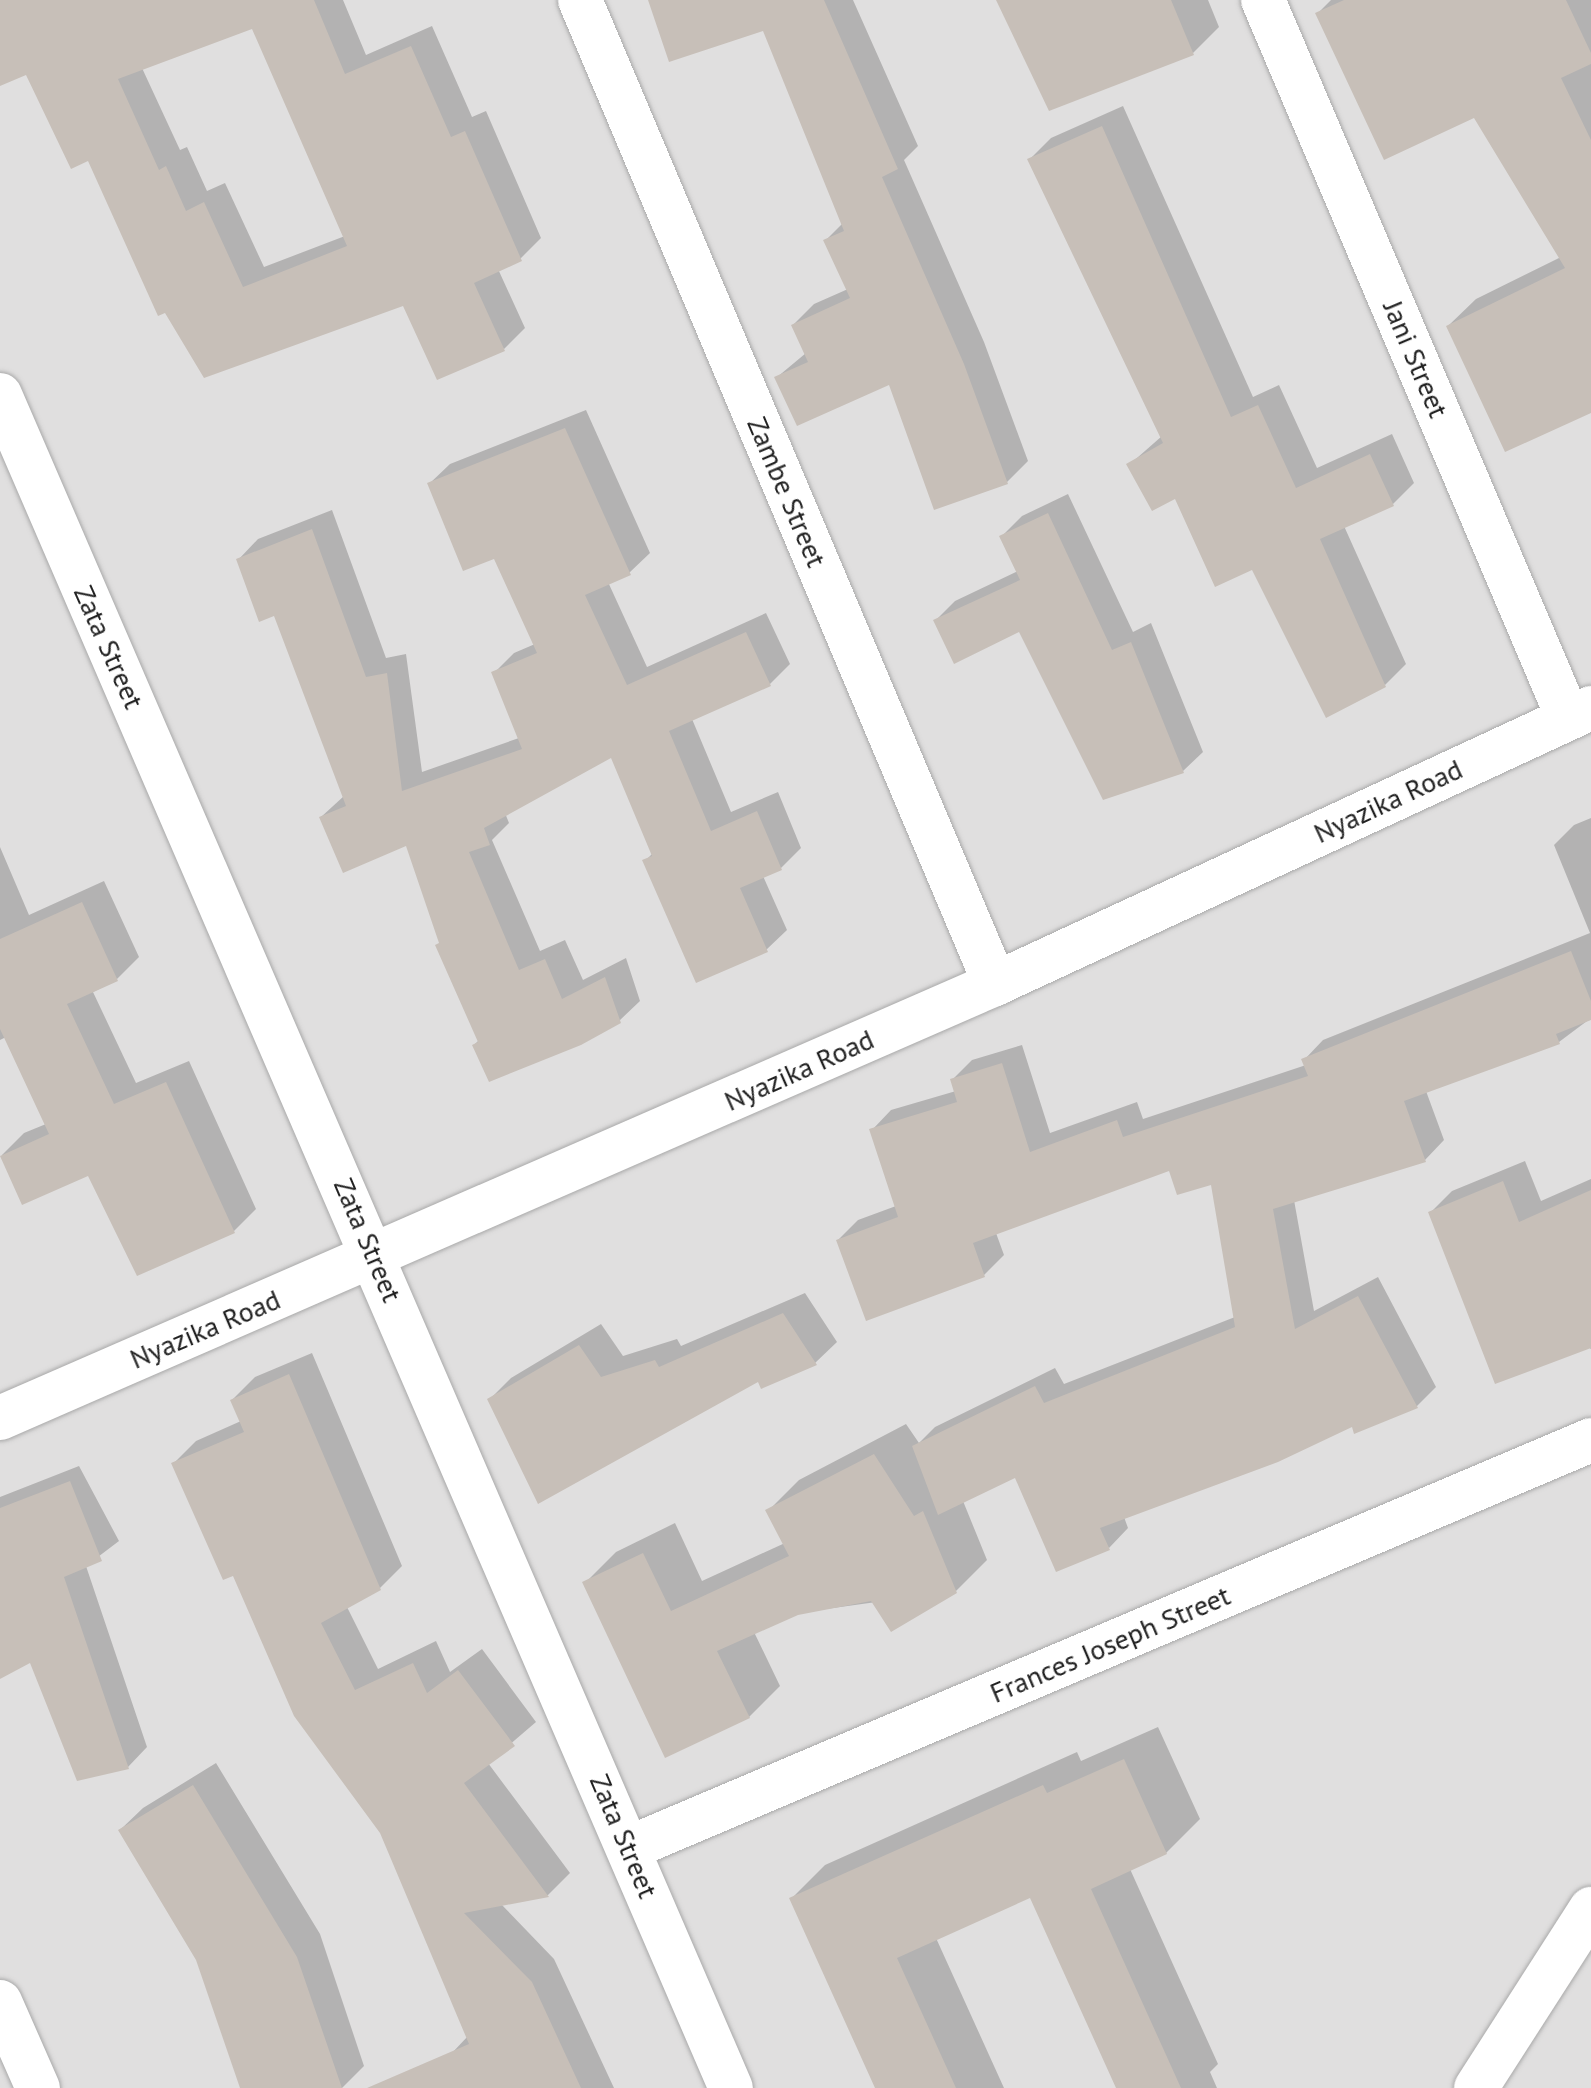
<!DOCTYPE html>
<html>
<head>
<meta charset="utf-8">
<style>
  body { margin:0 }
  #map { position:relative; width:1591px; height:2088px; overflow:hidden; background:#f2efe9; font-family:"PT Sans",sans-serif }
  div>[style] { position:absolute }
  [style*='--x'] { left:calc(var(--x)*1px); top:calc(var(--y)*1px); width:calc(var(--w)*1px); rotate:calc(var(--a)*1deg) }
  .residential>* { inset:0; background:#e0dfdf; transform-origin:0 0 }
  .shadow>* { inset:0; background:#0003 }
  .building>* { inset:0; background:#c7bfb8 }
  .roads { filter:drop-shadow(0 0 2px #a9a9a9) drop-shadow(0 0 2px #a9a9a9) }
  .minor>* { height:44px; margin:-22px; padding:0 22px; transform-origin:22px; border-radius:22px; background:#fff }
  span { translate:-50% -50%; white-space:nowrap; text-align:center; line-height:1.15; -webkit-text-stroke:8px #fff; paint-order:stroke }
  .street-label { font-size:28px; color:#222 }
</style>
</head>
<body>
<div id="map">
  <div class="residential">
    <i style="left:0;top:0;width:1591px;height:2088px"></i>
  </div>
  <div class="shadow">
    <i style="clip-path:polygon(evenodd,0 0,343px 0,366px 55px,432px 26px,472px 117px,486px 111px,541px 238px,520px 259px,498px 269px,525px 328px,504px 349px,404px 304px,205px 376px,88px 158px,27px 72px,0 84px,0 0,253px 26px,345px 236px,264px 267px,225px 183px,207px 191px,187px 147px,180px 150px,142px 68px,253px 26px)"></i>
    <i style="clip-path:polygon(660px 0,853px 0,918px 146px,904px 160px,984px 342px,1028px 461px,1007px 482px,891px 382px,776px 378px,806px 353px,793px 325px,814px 304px,848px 289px,826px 240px,843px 223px,764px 28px)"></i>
    <i style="clip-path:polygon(998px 0,1208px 0,1219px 27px,1193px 53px)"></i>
    <i style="clip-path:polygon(1331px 0,1591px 0,1591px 410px,1448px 326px,1476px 299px,1561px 257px,1475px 116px,1318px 13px)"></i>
    <i style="clip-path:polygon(1123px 106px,1253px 397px,1279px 385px,1317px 468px,1392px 434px,1414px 483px,1393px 504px,1344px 526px,1406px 664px,1385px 685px,1176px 496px,1129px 465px,1162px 436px,1030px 159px,1051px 138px)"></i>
    <i style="clip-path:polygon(586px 410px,650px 553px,629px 573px,608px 582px,647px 667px,766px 613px,790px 664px,770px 684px,692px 719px,731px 812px,778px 792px,801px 848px,781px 868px,763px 876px,787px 930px,766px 950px,645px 861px,653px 853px,612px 755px,505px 813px,509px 823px,492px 840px,540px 951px,565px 940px,583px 980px,626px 958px,640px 1001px,619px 1021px,474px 1045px,479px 1040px,407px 844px,321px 817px,344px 796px,275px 614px,238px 560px,258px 539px,332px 510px,386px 658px,406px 654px,422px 772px,519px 738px,494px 673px,514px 653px,535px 644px,495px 556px,429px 484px,450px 464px)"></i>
    <i style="clip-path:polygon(1068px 494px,1133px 632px,1151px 623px,1203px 752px,1183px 771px,1020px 630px,935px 621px,955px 601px,1018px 571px,1002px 536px,1022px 516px)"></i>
    <i style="clip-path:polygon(1591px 818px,1591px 1018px,1559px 1042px,1426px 1091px,1444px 1140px,1425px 1160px,1294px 1200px,1314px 1311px,1378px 1277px,1436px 1387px,1417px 1406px,1353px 1424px,1124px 1517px,1128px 1528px,1109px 1548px,1016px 1475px,963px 1501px,987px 1560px,956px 1591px,797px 1613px,754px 1632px,780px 1686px,749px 1717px,585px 1583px,616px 1552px,675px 1523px,702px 1581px,785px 1543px,768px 1511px,799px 1480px,906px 1424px,919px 1443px,935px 1427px,1055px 1368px,1064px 1384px,1235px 1317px,1212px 1182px,1170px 1168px,996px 1233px,1004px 1255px,984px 1275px,867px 1319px,838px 1240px,858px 1220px,896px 1206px,872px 1130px,891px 1110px,956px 1091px,952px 1080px,972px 1060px,1022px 1045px,1050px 1133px,1137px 1102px,1143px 1119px,1306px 1065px,1304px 1060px,1323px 1040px,1590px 933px,1554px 845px,1574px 825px)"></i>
    <i style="clip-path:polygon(0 847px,29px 915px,104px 881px,139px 957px,116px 980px,93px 992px,136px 1083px,189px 1061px,256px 1209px,233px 1232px,89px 1173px,2px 1155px,24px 1133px,46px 1124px,6px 1037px,0 1040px)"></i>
    <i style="clip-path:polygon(1525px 1161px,1541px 1201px,1591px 1179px,1591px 1349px,1430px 1213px,1452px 1191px)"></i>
    <i style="clip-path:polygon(805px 1293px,837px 1342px,815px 1363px,759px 1379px,489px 1400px,511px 1378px,601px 1324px,623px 1356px,677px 1339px,681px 1346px)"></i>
    <i style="clip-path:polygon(312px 1353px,402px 1566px,379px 1589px,347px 1607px,378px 1669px,436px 1641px,450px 1672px,482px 1649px,536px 1722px,488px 1763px,570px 1873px,548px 1895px,501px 1904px,554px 1959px,614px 2088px,466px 2088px,451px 2054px,468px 2036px,381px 1832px,173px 1464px,196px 1441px,241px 1421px,232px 1400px,255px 1377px)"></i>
    <i style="clip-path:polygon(79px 1466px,119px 1541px,86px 1566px,147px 1747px,128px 1767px,32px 1660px,0 1676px,0 1497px)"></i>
    <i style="clip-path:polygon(1158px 1727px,1200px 1819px,1166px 1853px,1130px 1869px,1218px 2064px,1210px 2072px,1217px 2088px,1118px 2088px,1031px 1896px,936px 1938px,1004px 2088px,877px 2088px,791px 1899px,825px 1865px,1077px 1752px,1081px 1761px)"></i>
    <i style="clip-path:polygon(216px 1763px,320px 1934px,364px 2066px,342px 2088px,242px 2088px,198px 1959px,120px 1830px,143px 1808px)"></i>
  </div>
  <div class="building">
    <i style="clip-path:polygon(evenodd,0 0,314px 0,345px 74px,411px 46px,451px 137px,465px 131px,522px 261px,474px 283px,505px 351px,437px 380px,403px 306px,204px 378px,165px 313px,158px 316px,88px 161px,71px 169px,26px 75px,0 86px,0 0,252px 29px,347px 246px,243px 287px,204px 202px,186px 211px,166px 166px,159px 170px,118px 79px,252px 29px)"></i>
    <i style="clip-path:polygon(648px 0,824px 0,898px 169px,882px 177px,964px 364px,1008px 484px,934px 510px,889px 385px,797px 426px,774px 377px,808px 362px,791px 325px,850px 298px,823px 240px,844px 231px,763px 31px,669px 62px)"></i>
    <i style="clip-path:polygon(996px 0,1171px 0,1194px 55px,1049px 111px)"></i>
    <i style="clip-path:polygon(1344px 0,1566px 0,1591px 53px,1591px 64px,1561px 78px,1591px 140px,1591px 413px,1505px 452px,1446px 326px,1565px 268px,1474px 118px,1384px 160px,1315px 13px)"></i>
    <i style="clip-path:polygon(1102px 126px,1231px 417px,1258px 405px,1296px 488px,1370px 454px,1394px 506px,1320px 539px,1386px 687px,1326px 718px,1252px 570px,1215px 587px,1175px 499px,1152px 511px,1126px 464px,1163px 443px,1027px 159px)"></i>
    <i style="clip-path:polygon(565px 428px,631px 575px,585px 595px,627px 685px,746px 632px,771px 686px,669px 731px,711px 831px,757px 811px,782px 870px,740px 888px,768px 952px,696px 983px,642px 860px,652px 856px,611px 758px,484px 828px,490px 845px,469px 852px,519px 970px,545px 959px,562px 999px,605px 977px,621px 1023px,581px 1045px,489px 1082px,472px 1045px,478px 1042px,435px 945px,439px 943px,406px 846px,343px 873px,319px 817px,346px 806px,274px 616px,259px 622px,236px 559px,312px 529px,366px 677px,387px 673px,402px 791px,522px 749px,491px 672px,537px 653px,494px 559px,463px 571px,427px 483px)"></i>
    <i style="clip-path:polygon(1048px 513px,1112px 650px,1131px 642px,1184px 773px,1103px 800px,1019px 632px,954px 664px,933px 620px,1020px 580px,999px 536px)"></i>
    <i style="clip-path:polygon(82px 902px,118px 981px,67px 1004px,114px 1104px,166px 1082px,235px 1233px,137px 1276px,88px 1176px,22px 1205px,0 1156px,49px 1134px,0 1029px,0 939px)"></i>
    <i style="clip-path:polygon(1571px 951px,1591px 1001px,1591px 1020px,1556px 1034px,1560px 1044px,1404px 1101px,1426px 1162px,1273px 1209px,1295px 1329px,1358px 1296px,1418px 1408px,1354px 1434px,1352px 1427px,1278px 1462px,1100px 1528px,1110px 1550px,1056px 1572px,1015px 1478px,938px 1515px,912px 1446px,1035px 1386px,1044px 1403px,1235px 1327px,1211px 1185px,1177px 1195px,1169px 1171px,973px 1243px,985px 1277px,866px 1321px,836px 1240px,898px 1217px,869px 1129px,957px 1102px,950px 1079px,1002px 1063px,1030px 1152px,1117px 1120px,1123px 1137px,1308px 1076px,1301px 1059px)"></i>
    <i style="clip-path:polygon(1503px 1181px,1519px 1222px,1591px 1190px,1591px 1348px,1495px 1384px,1428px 1212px)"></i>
    <i style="clip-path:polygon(783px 1313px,817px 1365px,761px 1389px,758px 1382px,538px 1504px,487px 1399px,579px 1345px,601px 1377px,655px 1360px,659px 1367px)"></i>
    <i style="clip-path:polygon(289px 1374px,381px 1590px,321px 1623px,355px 1690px,413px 1663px,427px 1693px,458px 1670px,515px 1746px,464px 1783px,549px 1897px,464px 1913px,532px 1982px,581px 2088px,367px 2088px,469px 2044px,380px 1833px,294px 1716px,233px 1576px,223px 1580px,171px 1463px,244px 1432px,230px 1400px)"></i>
    <i style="clip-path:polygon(874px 1454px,914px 1516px,923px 1511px,957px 1593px,891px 1632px,871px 1601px,798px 1615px,717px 1651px,750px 1718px,665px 1758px,582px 1582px,643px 1553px,671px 1611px,789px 1556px,765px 1510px)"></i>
    <i style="clip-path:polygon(70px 1481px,102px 1561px,64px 1577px,129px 1769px,77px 1781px,30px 1663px,0 1679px,0 1508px)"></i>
    <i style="clip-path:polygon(1124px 1759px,1167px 1854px,1091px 1889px,1181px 2088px,1116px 2088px,1030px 1898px,897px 1958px,956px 2088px,875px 2088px,789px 1898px,1043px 1785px,1047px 1793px)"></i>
    <i style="clip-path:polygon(193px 1785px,297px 1957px,342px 2088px,240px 2088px,196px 1960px,118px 1830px)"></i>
  </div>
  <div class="roads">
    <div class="minor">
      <i style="--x:580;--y:0;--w:1068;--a:67.13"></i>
      <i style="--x:1263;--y:0;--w:780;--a:66.98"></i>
      <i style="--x:0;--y:395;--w:1844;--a:66.65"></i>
      <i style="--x:0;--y:1418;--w:1086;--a:-23.57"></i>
      <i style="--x:995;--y:984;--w:657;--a:-24.85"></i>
      <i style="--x:629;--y:1848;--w:1045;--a:-22.98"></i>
      <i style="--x:0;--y:2002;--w:94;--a:66.2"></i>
      <i style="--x:1476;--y:2088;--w:213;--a:-57.3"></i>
    </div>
  </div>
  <div class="street-label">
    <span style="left:1416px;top:359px;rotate:67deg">Jani Street</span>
    <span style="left:787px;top:492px;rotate:67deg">Zambe Street</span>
    <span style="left:109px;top:647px;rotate:66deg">Zata Street</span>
    <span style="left:1388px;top:801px;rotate:-25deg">Nyazika Road</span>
    <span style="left:799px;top:1070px;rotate:-24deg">Nyazika Road</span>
    <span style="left:368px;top:1240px;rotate:67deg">Zata Street</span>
    <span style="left:205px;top:1329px;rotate:-23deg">Nyazika Road</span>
    <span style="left:1110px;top:1644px;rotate:-23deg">Frances Joseph Street</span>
    <span style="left:624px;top:1836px;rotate:67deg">Zata Street</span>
  </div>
</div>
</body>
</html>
